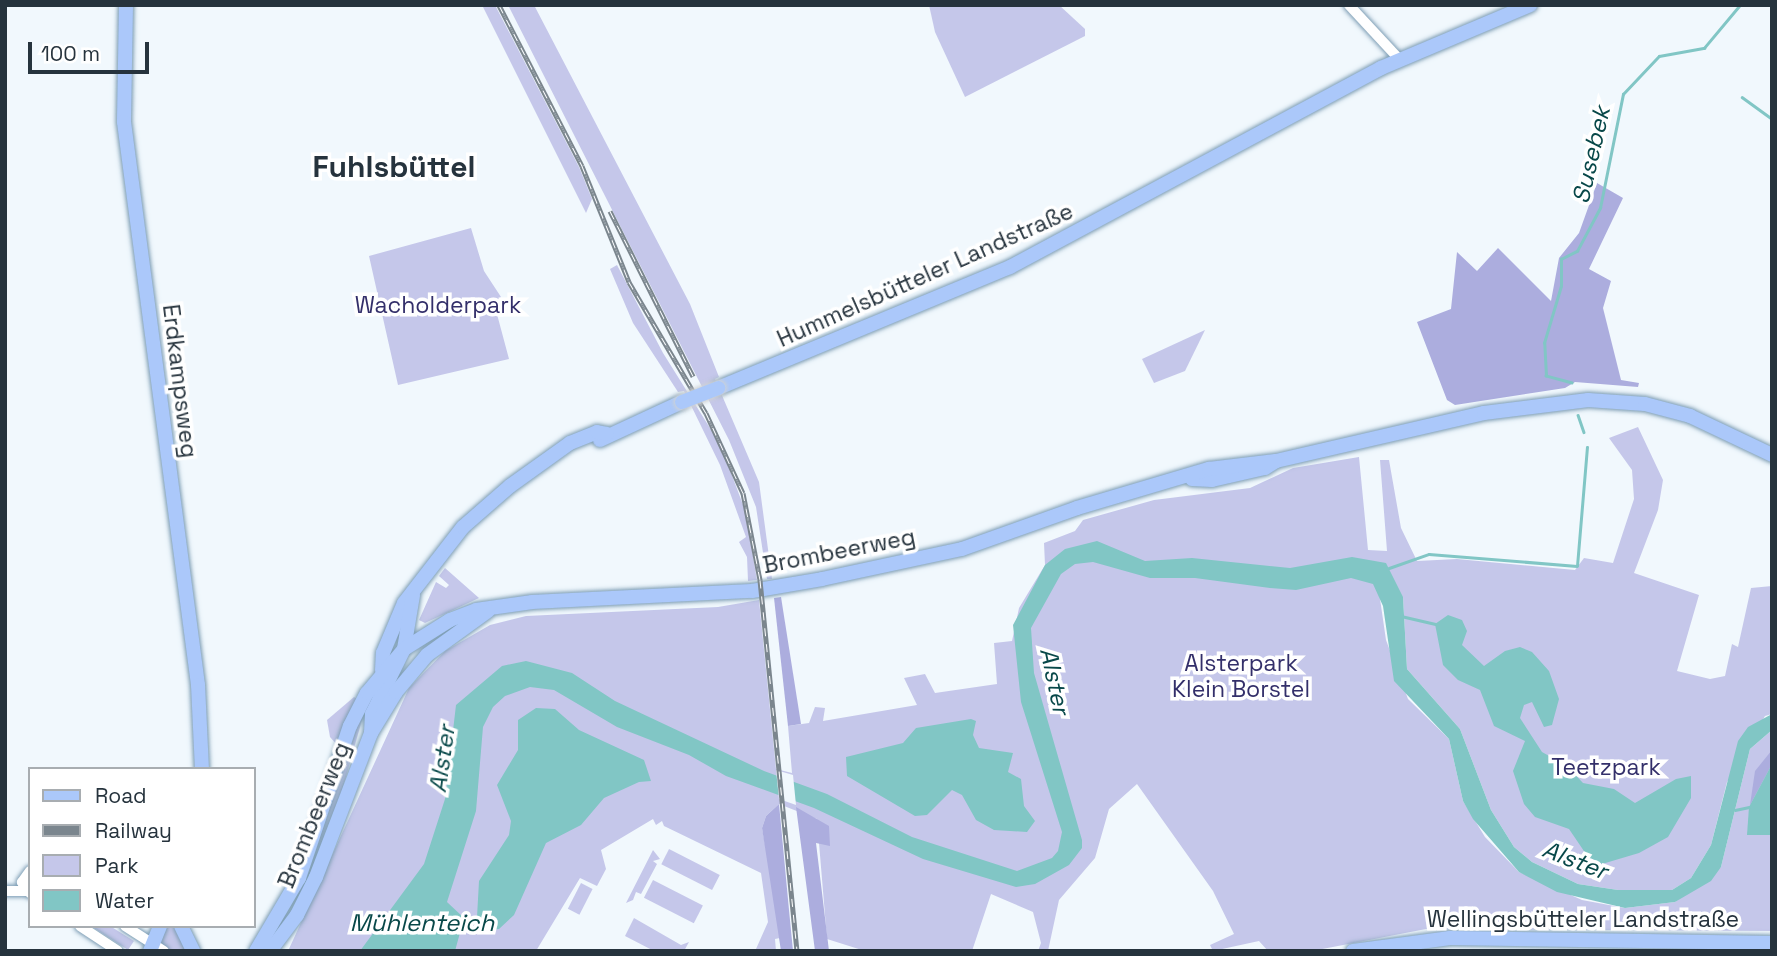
<!DOCTYPE html>
<html>
<head>
<meta charset="utf-8">
<style>
  body { margin:0 }
  #map { position:relative; width:1777px; height:956px; overflow:hidden; background:#f1f8fd; font-family:"Space Grotesk",sans-serif }
  div>[style] { position:absolute }
  [style*='--x'] { left:calc(var(--x)*1px); top:calc(var(--y)*1px); width:calc(var(--w)*1px); rotate:calc(var(--a)*1deg) }
  .green>* { inset:0; background:#c5c7ea; transform-origin:0 0 }
  .forest>* { inset:0; background:#acadde }
  .water>* { inset:0; background:#81c6c5 }
  .pier>* { inset:0; background:#f1f8fd }
  .stream>* { height:2.5px; margin:-1.25px; padding:0 1.25px; transform-origin:1.25px; border-radius:1.25px; background:#81c6c5 }
  .roads { filter:drop-shadow(0 0 2px #7e9eb5) drop-shadow(0 0 2px #7e9eb5) }
  .minor>* { height:10px; margin:-5px; padding:0 5px; transform-origin:5px; border-radius:5px; background:#fff }
  .major>* { height:14px; margin:-7px; padding:0 7px; transform-origin:7px; border-radius:7px; background:#abc8fa }
  .rail>* { height:5px; margin-top:-2.5px; transform-origin:0; background:repeating-linear-gradient(90deg,#fff 0 8px,#7b868e 0 16px); box-sizing:border-box; border-block:2px solid #7b868e }
  .bridges { filter:drop-shadow(0 0 2px #cfd2d4) drop-shadow(0 0 2px #cfd2d4) }
  .major-bridge>* { height:14px; margin:-7px; padding:0 7px; transform-origin:7px; border-radius:7px; background:#abc8fa }
  span { translate:-50% -50%; white-space:nowrap; text-align:center; line-height:1.15; -webkit-text-stroke:7px #fff; paint-order:stroke }
  .street-label { font-size:23px; color:#26333d }
  .park-label { font-size:23px; color:#332f6a }
  .water-label { font-size:24px; color:#084849; font-style:italic }
  .district-label { font-size:30px; color:#26333d; font-weight:700 }
  .frame { position:absolute; inset:0; border:7px solid #26333d; pointer-events:none }
  .legend { position:absolute; left:28px; top:767px; width:228px; height:161px; box-sizing:border-box; background:#fff; border:2px solid #a8adb1; margin:0; padding:9px 12px; list-style:none; font-size:21px; color:#26333d }
  .legend li { display:flex; align-items:center; gap:14px; height:35px }
  .legend b { width:35px; border:2px solid #a8adb1 }
  .scale { position:absolute; left:28px; top:42px; width:121px; height:32px; box-sizing:border-box; border:4px solid #26333d; border-top:0; padding-left:9px; font-size:21px; line-height:24px; white-space:nowrap; color:#26333d; -webkit-text-stroke:5px #fff; paint-order:stroke }
</style>
</head>
<body>
<div id="map">
  <div class="green">
    <i style="clip-path:polygon(482px 5px,495px 5px,579px 167px,592px 199px,586px 213px)"></i>
    <i style="clip-path:polygon(508px 5px,534px 5px,690px 304px,719px 377px,715px 379px,759px 482px,772px 579px,767px 579px,756px 507px,729px 440px)"></i>
    <i style="clip-path:polygon(929px 5px,1059px 5px,1085px 29px,1085px 36px,965px 97px,935px 32px)"></i>
    <i style="clip-path:polygon(471px 228px,484px 271px,501px 297px,494px 303px,509px 359px,398px 385px,369px 256px)"></i>
    <i style="clip-path:polygon(617px 265px,663px 353px,720px 444px,745px 510px,757px 580px,748px 581px,747px 557px,739px 542px,746px 537px,720px 465px,684px 391px,678px 392px,633px 323px,610px 269px)"></i>
    <i style="clip-path:polygon(1205px 330px,1185px 371px,1154px 383px,1142px 359px)"></i>
    <i style="clip-path:polygon(1638px 427px,1663px 480px,1658px 510px,1634px 573px,1699px 595px,1677px 671px,1710px 679px,1725px 676px,1732px 644px,1738px 647px,1751px 588px,1772px 586px,1772px 714px,1765px 716px,1727px 782px,1711px 845px,1691px 878px,1672px 890px,1618px 890px,1578px 884px,1532px 862px,1514px 847px,1491px 810px,1460px 729px,1407px 669px,1403px 597px,1379px 592px,1386px 640px,1408px 699px,1449px 739px,1463px 801px,1485px 837px,1519px 872px,1582px 900px,1625px 908px,1675px 902px,1721px 867px,1750px 749px,1772px 730px,1772px 931px,1426px 929px,1312px 951px,1268px 951px,1259px 941px,1213px 951px,1210px 945px,1234px 934px,1213px 891px,1137px 784px,1109px 809px,1095px 858px,1059px 900px,1048px 951px,1038px 951px,1041px 943px,1033px 912px,991px 894px,972px 951px,865px 951px,827px 939px,817px 819px,779px 804px,766px 816px,762px 828px,777px 908px,780px 938px,775px 939px,776px 951px,756px 949px,768px 922px,761px 873px,664px 826px,662px 821px,656px 825px,653px 819px,601px 850px,606px 869px,597px 886px,580px 878px,536px 951px,288px 951px,409px 688px,445px 651px,490px 625px,526px 616px,718px 607px,759px 600px,776px 769px,792px 773px,788px 726px,809px 723px,815px 707px,825px 708px,823px 721px,917px 705px,904px 678px,925px 674px,935px 693px,997px 684px,994px 643px,1012px 641px,1019px 608px,1045px 565px,1044px 543px,1075px 531px,1083px 520px,1154px 500px,1250px 488px,1293px 468px,1359px 457px,1368px 550px,1387px 551px,1380px 460px,1389px 460px,1401px 528px,1417px 561px,1457px 559px,1575px 570px,1584px 558px,1613px 563px,1634px 499px,1632px 470px,1609px 438px)"></i>
    <i style="clip-path:polygon(445px 568px,479px 598px,425px 623px,419px 620px,436px 582px,446px 588px,449px 585px,439px 576px)"></i>
    <i style="clip-path:polygon(354px 697px,357px 699px,337px 745px,330px 737px,327px 720px)"></i>
    <i style="clip-path:polygon(367px 702px,333px 823px,306px 884px,348px 745px)"></i>
    <i style="left:669px;top:849px;width:57px;height:17px;rotate:27deg"></i>
    <i style="clip-path:polygon(653px 850px,660px 859px,653px 861px,657px 864px,641px 894px,636px 892px,633px 900px,626px 903px)"></i>
    <i style="left:653px;top:880px;width:56px;height:20px;rotate:27deg"></i>
    <i style="left:581px;top:883px;width:13px;height:29px;rotate:27deg"></i>
    <i style="clip-path:polygon(634px 918px,681px 945px,689px 942px,684px 951px,654px 951px,625px 936px)"></i>
    <i style="clip-path:polygon(91px 926px,110px 926px,134px 941px,128px 950px)"></i>
    <i style="clip-path:polygon(165px 926px,177px 926px,188px 951px,173px 951px,157px 942px)"></i>
  </div>
  <div class="forest">
    <i style="clip-path:polygon(1597px 183px,1623px 198px,1589px 269px,1611px 281px,1603px 308px,1621px 380px,1639px 383px,1638px 387px,1575px 382px,1565px 388px,1455px 405px,1447px 400px,1417px 322px,1451px 309px,1457px 252px,1477px 271px,1498px 248px,1551px 301px,1559px 258px,1579px 233px)"></i>
    <i style="clip-path:polygon(781px 597px,801px 724px,788px 726px,774px 598px)"></i>
    <i style="clip-path:polygon(1772px 750px,1772px 764px,1750px 805px,1755px 771px)"></i>
    <i style="clip-path:polygon(779px 804px,789px 910px,793px 951px,781px 951px,762px 828px,766px 816px)"></i>
    <i style="clip-path:polygon(796px 807px,829px 826px,830px 846px,816px 843px,829px 951px,815px 951px)"></i>
  </div>
  <div class="water">
    <i style="clip-path:polygon(1097px 541px,1145px 561px,1192px 558px,1290px 568px,1352px 557px,1386px 563px,1403px 597px,1407px 669px,1460px 729px,1491px 810px,1514px 847px,1532px 862px,1578px 884px,1618px 890px,1672px 890px,1691px 878px,1711px 845px,1738px 741px,1748px 727px,1772px 714px,1772px 730px,1750px 749px,1721px 867px,1711px 881px,1675px 902px,1625px 908px,1557px 892px,1519px 872px,1473px 819px,1463px 801px,1449px 739px,1394px 681px,1383px 606px,1373px 584px,1351px 578px,1296px 590px,1270px 588px,1195px 578px,1150px 578px,1093px 562px,1075px 564px,1061px 574px,1031px 628px,1034px 673px,1082px 840px,1082px 848px,1069px 865px,1035px 884px,1016px 887px,923px 859px,814px 808px,726px 776px,689px 755px,617px 727px,554px 690px,530px 687px,505px 696px,493px 707px,483px 727px,476px 811px,447px 902px,464px 918px,455px 951px,360px 951px,424px 864px,445px 799px,456px 705px,502px 666px,526px 661px,572px 673px,615px 701px,764px 771px,827px 794px,912px 837px,1017px 871px,1052px 858px,1058px 851px,1062px 832px,1021px 702px,1013px 625px,1045px 565px,1065px 549px)"></i>
    <i style="clip-path:polygon(1448px 615px,1462px 620px,1467px 631px,1462px 645px,1484px 666px,1505px 651px,1520px 647px,1532px 652px,1549px 671px,1559px 699px,1552px 725px,1544px 727px,1532px 702px,1524px 705px,1520px 718px,1542px 752px,1567px 766px,1583px 783px,1614px 789px,1635px 803px,1676px 779px,1691px 776px,1691px 798px,1668px 837px,1639px 853px,1602px 864px,1588px 857px,1569px 829px,1535px 817px,1524px 804px,1513px 771px,1525px 741px,1494px 726px,1480px 690px,1458px 680px,1443px 665px,1435px 624px)"></i>
    <i style="clip-path:polygon(536px 708px,555px 709px,579px 730px,644px 760px,651px 781px,639px 782px,604px 798px,581px 825px,546px 843px,514px 915px,499px 929px,490px 930px,477px 917px,479px 881px,509px 835px,511px 821px,497px 785px,518px 750px,518px 720px)"></i>
    <i style="clip-path:polygon(971px 719px,976px 721px,973px 735px,979px 748px,1013px 753px,1008px 772px,1021px 779px,1024px 806px,1035px 821px,1027px 832px,994px 830px,976px 820px,962px 795px,952px 790px,927px 815px,915px 816px,847px 776px,846px 757px,903px 743px,916px 728px)"></i>
    <i style="clip-path:polygon(1772px 764px,1772px 835px,1747px 835px,1749px 807px)"></i>
  </div>
  <div class="pier">
    <i style="clip-path:polygon(776px 770px,793px 775px,796px 805px,779px 799px)"></i>
  </div>
  <div class="stream">
    <i style="--x:1742;--y:97;--w:37;--a:36"></i>
    <i style="--x:1572;--y:383;--w:27;--a:-165"></i>
    <i style="--x:1546;--y:376;--w:33;--a:-93"></i>
    <i style="--x:1544;--y:343;--w:59;--a:-73.4"></i>
    <i style="--x:1561;--y:286;--w:27;--a:-90"></i>
    <i style="--x:1561;--y:259;--w:18;--a:-27"></i>
    <i style="--x:1577;--y:251;--w:49;--a:-61.9"></i>
    <i style="--x:1600;--y:208;--w:116;--a:-78.6"></i>
    <i style="--x:1623;--y:94;--w:52;--a:-46.5"></i>
    <i style="--x:1659;--y:56;--w:46;--a:-10.1"></i>
    <i style="--x:1704;--y:48;--w:56;--a:-50.1"></i>
    <i style="--x:1578;--y:415;--w:18;--a:71"></i>
    <i style="--x:1389;--y:568;--w:42;--a:-19.3"></i>
    <i style="--x:1429;--y:554;--w:148;--a:4.6"></i>
    <i style="--x:1577;--y:566;--w:119;--a:-85.2"></i>
    <i style="--x:1401;--y:616;--w:35;--a:13"></i>
    <i style="--x:1735;--y:810;--w:14;--a:-12"></i>
  </div>
  <div class="roads">
    <div class="minor">
      <i style="--x:1349;--y:5;--w:75;--a:47.2"></i>
      <i style="--x:30;--y:871;--w:14;--a:126"></i>
      <i style="--x:22;--y:882;--w:14;--a:54"></i>
      <i style="--x:5;--y:891;--w:22;--a:0"></i>
      <i style="--x:80;--y:926;--w:45;--a:33.3"></i>
      <i style="--x:125;--y:926;--w:46;--a:32.7"></i>
    </div>
    <div class="major">
      <i style="--x:126;--y:5;--w:117;--a:91"></i>
      <i style="--x:124;--y:122;--w:568;--a:82.51"></i>
      <i style="--x:198;--y:685;--w:84;--a:87.3"></i>
      <i style="--x:718;--y:388;--w:316;--a:-22.5"></i>
      <i style="--x:1010;--y:267;--w:421;--a:-28.2"></i>
      <i style="--x:1381;--y:68;--w:162;--a:-22.9"></i>
      <i style="--x:600;--y:440;--w:90;--a:-24.9"></i>
      <i style="--x:1192;--y:479;--w:20;--a:3"></i>
      <i style="--x:1212;--y:480;--w:54;--a:-12.8"></i>
      <i style="--x:1265;--y:468;--w:13;--a:-32"></i>
      <i style="--x:1276;--y:461;--w:213;--a:-13"></i>
      <i style="--x:1484;--y:413;--w:105;--a:-7.1"></i>
      <i style="--x:1588;--y:400;--w:57;--a:4"></i>
      <i style="--x:1645;--y:404;--w:47;--a:14.9"></i>
      <i style="--x:1690;--y:416;--w:91;--a:25.4"></i>
      <i style="--x:382;--y:670;--w:17;--a:-87"></i>
      <i style="--x:383;--y:653;--w:54;--a:-67.2"></i>
      <i style="--x:404;--y:603;--w:96;--a:-52.2"></i>
      <i style="--x:463;--y:527;--w:62;--a:-41.1"></i>
      <i style="--x:510;--y:486;--w:74;--a:-35.6"></i>
      <i style="--x:570;--y:443;--w:29;--a:-22"></i>
      <i style="--x:597;--y:432;--w:10;--a:11"></i>
      <i style="--x:371;--y:733;--w:19;--a:-87"></i>
      <i style="--x:372;--y:714;--w:72;--a:-63.8"></i>
      <i style="--x:404;--y:649;--w:55;--a:-80.5"></i>
      <i style="--x:181;--y:926;--w:28;--a:64"></i>
      <i style="--x:150;--y:951;--w:27;--a:-68"></i>
      <i style="--x:256;--y:951;--w:85;--a:-59.5"></i>
      <i style="--x:299;--y:878;--w:160;--a:-71.5"></i>
      <i style="--x:350;--y:726;--w:37;--a:-63"></i>
      <i style="--x:367;--y:693;--w:57;--a:-49.9"></i>
      <i style="--x:404;--y:649;--w:54;--a:-32.2"></i>
      <i style="--x:450;--y:620;--w:28;--a:-21"></i>
      <i style="--x:476;--y:610;--w:57;--a:-8.1"></i>
      <i style="--x:532;--y:602;--w:220;--a:-2.9"></i>
      <i style="--x:752;--y:591;--w:71;--a:-9.7"></i>
      <i style="--x:822;--y:579;--w:143;--a:-12.1"></i>
      <i style="--x:962;--y:549;--w:122;--a:-19.6"></i>
      <i style="--x:1077;--y:508;--w:138;--a:-16.5"></i>
      <i style="--x:1209;--y:469;--w:67;--a:-6.8"></i>
      <i style="--x:270;--y:951;--w:45;--a:-53.1"></i>
      <i style="--x:297;--y:915;--w:42;--a:-63.4"></i>
      <i style="--x:316;--y:877;--w:154;--a:-69.1"></i>
      <i style="--x:371;--y:733;--w:48;--a:-58.6"></i>
      <i style="--x:396;--y:692;--w:48;--a:-50"></i>
      <i style="--x:427;--y:655;--w:75;--a:-35.8"></i>
      <i style="--x:1353;--y:951;--w:98;--a:-7.6"></i>
      <i style="--x:1450;--y:938;--w:322;--a:0.9"></i>
    </div>
  </div>
  <div class="rail">
    <i style="--x:499;--y:5;--w:181;--a:62.7"></i>
    <i style="--x:582;--y:166;--w:125;--a:67.9"></i>
    <i style="--x:629;--y:282;--w:152;--a:59.6"></i>
    <i style="--x:706;--y:413;--w:88;--a:65.2"></i>
    <i style="--x:743;--y:493;--w:89;--a:78.9"></i>
    <i style="--x:760;--y:580;--w:373;--a:84.3"></i>
    <i style="--x:610;--y:211;--w:185;--a:63.3"></i>
  </div>
  <div class="bridges">
    <div class="major-bridge">
      <i style="--x:682;--y:402;--w:39;--a:-21"></i>
    </div>
  </div>
  <div class="street-label">
    <span style="left:925px;top:275px;rotate:-24deg">Hummelsbütteler Landstraße</span>
    <span style="left:180px;top:381px;rotate:83deg">Erdkampsweg</span>
    <span style="left:839px;top:551px;rotate:-11deg">Brombeerweg</span>
    <span style="left:314px;top:815px;rotate:-68deg">Brombeerweg</span>
    <span style="left:1583px;top:919px">Wellingsbütteler Landstraße</span>
  </div>
  <div class="park-label">
    <span style="left:438px;top:305px">Wacholderpark</span>
    <span style="left:1241px;top:676px">Alsterpark<br>Klein Borstel</span>
    <span style="left:1606px;top:767px">Teetzpark</span>
  </div>
  <div class="water-label">
    <span style="left:1591px;top:155px;rotate:-77deg">Susebek</span>
    <span style="left:1055px;top:681px;rotate:78deg">Alster</span>
    <span style="left:442px;top:759px;rotate:-82deg">Alster</span>
    <span style="left:1575px;top:860px;rotate:21deg">Alster</span>
    <span style="left:422px;top:923px">Mühlenteich</span>
  </div>
  <div class="district-label">
    <span style="left:394px;top:167px">Fuhlsbüttel</span>
  </div>
  <div class="frame"></div>
  <ul class="legend">
  <li><b style="height:9px;background:#abc8fa"></b>Road</li>
  <li><b style="height:9px;background:#7b868e"></b>Railway</li>
  <li><b style="height:19px;background:#c5c7ea"></b>Park</li>
  <li><b style="height:19px;background:#81c6c5"></b>Water</li>
  </ul>
  <div class="scale">100 m</div>
</div>
</body>
</html>
